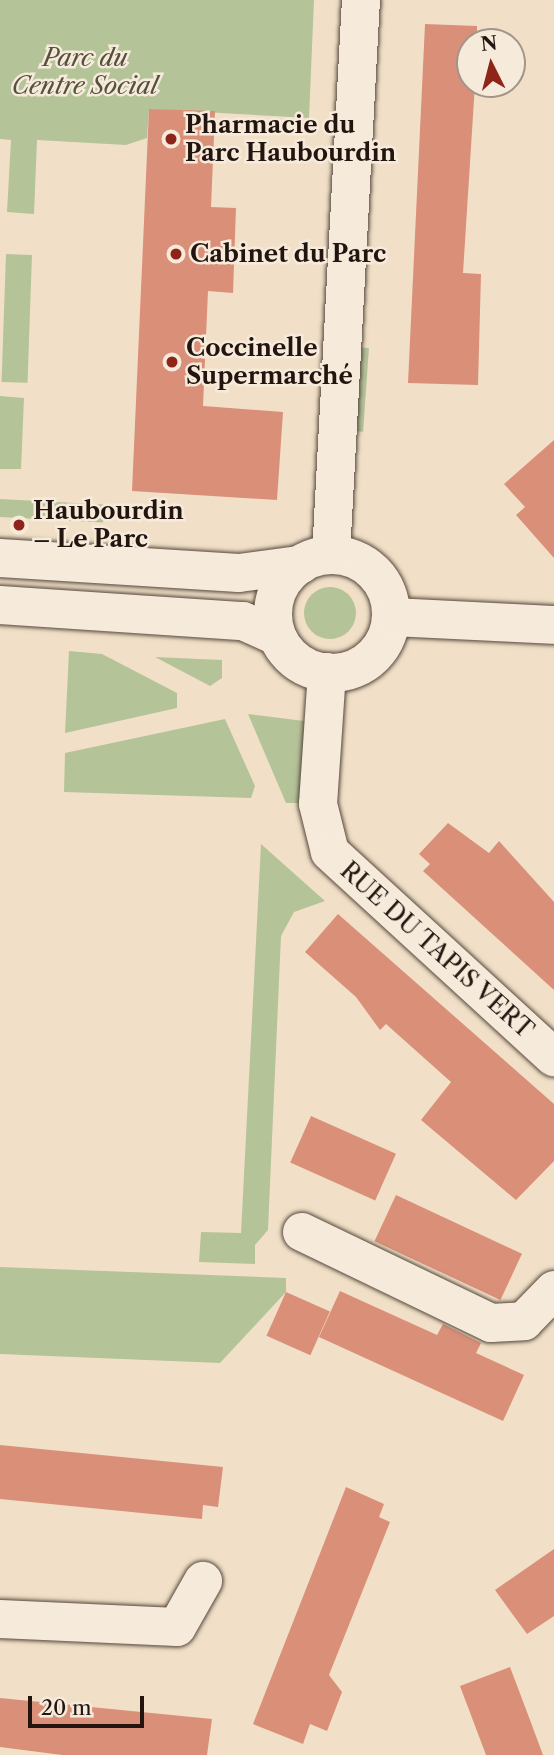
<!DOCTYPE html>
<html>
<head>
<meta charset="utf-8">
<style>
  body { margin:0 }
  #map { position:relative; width:554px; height:1755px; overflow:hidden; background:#f1e0c7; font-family:"Libre Caslon Text",serif }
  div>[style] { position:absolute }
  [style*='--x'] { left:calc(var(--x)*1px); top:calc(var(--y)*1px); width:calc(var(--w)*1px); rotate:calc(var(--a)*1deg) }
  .green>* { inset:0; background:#b5c399; transform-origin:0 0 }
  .round { border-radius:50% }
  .building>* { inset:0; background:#da8f79; transform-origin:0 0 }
  .roads { filter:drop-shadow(0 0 2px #56473d) drop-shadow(0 0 2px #56473d) }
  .street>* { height:38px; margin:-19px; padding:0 19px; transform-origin:19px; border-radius:19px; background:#f6ebdb }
  .street>.ring { margin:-19px; padding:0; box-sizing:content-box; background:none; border:38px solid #f6ebdb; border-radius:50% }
  .dots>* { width:19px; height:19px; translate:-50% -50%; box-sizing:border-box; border:4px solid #f6ebdb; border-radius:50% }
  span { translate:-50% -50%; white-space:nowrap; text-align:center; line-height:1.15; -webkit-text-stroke:5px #f6ebdb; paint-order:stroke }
  .park-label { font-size:24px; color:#56513f; font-style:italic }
  .poi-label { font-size:24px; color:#23140f; font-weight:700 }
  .left { translate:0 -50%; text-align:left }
  .street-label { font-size:24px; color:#23140f }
  .north { position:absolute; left:456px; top:28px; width:70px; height:70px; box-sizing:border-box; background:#f6ebdb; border:2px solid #a29589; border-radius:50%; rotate:354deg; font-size:19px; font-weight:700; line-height:28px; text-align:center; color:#23140f }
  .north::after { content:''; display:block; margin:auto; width:24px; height:32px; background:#8f2418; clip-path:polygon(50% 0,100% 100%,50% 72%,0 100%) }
  .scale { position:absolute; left:28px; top:1696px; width:116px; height:32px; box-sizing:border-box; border:4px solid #23140f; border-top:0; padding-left:9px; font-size:21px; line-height:24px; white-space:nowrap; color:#23140f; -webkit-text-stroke:5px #f6ebdb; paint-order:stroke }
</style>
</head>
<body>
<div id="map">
  <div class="green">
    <i style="clip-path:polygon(0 0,314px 0,309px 118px,149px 109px,147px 138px,126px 145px,37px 140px,34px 214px,7px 212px,11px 140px,0 139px)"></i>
    <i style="left:6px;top:254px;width:26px;height:128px;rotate:2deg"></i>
    <i style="left:356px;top:347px;width:13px;height:84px;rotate:4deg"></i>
    <i style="clip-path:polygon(0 396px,24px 398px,21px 469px,0 469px)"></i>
    <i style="left:0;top:499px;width:104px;height:18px;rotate:3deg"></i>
    <i class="round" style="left:304px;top:587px;width:52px;height:52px"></i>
    <i style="clip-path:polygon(69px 651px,102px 654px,177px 693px,177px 708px,65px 733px)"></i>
    <i style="clip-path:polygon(155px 657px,222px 660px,222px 678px,210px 686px)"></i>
    <i style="clip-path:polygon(248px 714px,304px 721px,301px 803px,286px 803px)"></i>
    <i style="clip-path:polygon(225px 719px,255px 786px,251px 798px,64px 792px,65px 753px)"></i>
    <i style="clip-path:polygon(261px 844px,325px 901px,294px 912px,281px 936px,268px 1230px,255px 1245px,255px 1264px,199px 1262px,201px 1232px,241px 1233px)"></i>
    <i style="clip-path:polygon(0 1267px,286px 1278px,286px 1292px,220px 1363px,0 1354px)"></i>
  </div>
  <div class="building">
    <i style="clip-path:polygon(425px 24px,477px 26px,477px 42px,470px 42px,475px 84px,463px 273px,481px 274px,478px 385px,408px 383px)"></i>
    <i style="clip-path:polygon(149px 109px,215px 111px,211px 207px,236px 208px,233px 293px,208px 291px,203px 406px,283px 412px,277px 500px,132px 491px)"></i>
    <i style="clip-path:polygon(554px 440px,554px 558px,516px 515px,525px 507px,504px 484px)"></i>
    <i style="clip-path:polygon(448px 823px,489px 853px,499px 841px,554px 902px,554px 990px,423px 871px,430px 864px,419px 854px)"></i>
    <i style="clip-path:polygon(338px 914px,554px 1104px,554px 1161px,516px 1200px,421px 1120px,451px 1082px,386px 1024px,380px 1030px,356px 997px,305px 952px)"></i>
    <i style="left:311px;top:1116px;width:93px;height:51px;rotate:24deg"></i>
    <i style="left:396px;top:1195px;width:139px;height:51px;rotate:25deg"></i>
    <i style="clip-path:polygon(340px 1291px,437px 1335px,443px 1324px,481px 1343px,476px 1353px,524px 1375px,503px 1421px,319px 1337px)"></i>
    <i style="left:286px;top:1292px;width:48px;height:48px;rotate:24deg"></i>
    <i style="clip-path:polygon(0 1445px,223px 1467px,218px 1507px,203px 1505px,202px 1519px,0 1499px)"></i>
    <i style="clip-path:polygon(346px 1487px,384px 1504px,379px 1517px,390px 1522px,329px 1675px,342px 1692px,327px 1731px,310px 1724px,303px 1744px,253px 1724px)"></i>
    <i style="clip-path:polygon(554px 1549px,554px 1616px,527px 1634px,495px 1590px)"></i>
    <i style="clip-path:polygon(510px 1667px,530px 1720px,543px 1755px,486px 1755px,460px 1686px)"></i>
    <i style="clip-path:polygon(0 1698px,212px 1719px,207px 1755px,62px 1755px,0 1747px)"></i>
  </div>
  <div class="roads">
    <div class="street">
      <i class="ring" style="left:273px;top:555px;width:80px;height:80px"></i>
      <i style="--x:331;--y:555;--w:556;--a:-86.91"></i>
      <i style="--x:0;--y:558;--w:239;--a:3.6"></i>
      <i style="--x:239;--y:573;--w:62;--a:-7.5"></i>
      <i style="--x:0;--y:605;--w:244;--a:3.8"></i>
      <i style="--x:243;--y:621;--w:37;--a:24"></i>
      <i style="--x:391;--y:617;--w:163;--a:2.8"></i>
      <i style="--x:327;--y:672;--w:132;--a:93.9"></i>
      <i style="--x:318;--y:804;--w:49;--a:76"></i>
      <i style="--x:330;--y:852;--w:304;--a:42.5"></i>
      <i style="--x:302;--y:1232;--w:210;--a:25.7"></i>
      <i style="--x:491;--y:1323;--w:33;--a:-3"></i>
      <i style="--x:524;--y:1321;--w:43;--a:-45.9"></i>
      <i style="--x:0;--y:1619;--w:177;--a:2.6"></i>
      <i style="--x:177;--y:1627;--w:53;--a:-60.5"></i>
    </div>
  </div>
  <div class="dots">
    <i style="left:171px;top:139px;background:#8f2418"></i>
    <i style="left:176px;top:254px;background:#8f2418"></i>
    <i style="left:172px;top:362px;background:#8f2418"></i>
    <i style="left:19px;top:525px;background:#8f2418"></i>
  </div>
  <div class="park-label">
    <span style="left:85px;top:72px">Parc du<br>Centre Social</span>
  </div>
  <div class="poi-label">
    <span class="left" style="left:185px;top:139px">Pharmacie du<br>Parc Haubourdin</span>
    <span class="left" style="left:190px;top:254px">Cabinet du Parc</span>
    <span class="left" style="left:186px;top:362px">Coccinelle<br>Supermarché</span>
    <span class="left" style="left:33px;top:525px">Haubourdin<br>– Le Parc</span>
  </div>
  <div class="street-label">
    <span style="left:437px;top:950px;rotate:42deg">RUE DU TAPIS VERT</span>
  </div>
  <div class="north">N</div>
  <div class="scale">20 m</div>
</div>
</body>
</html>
